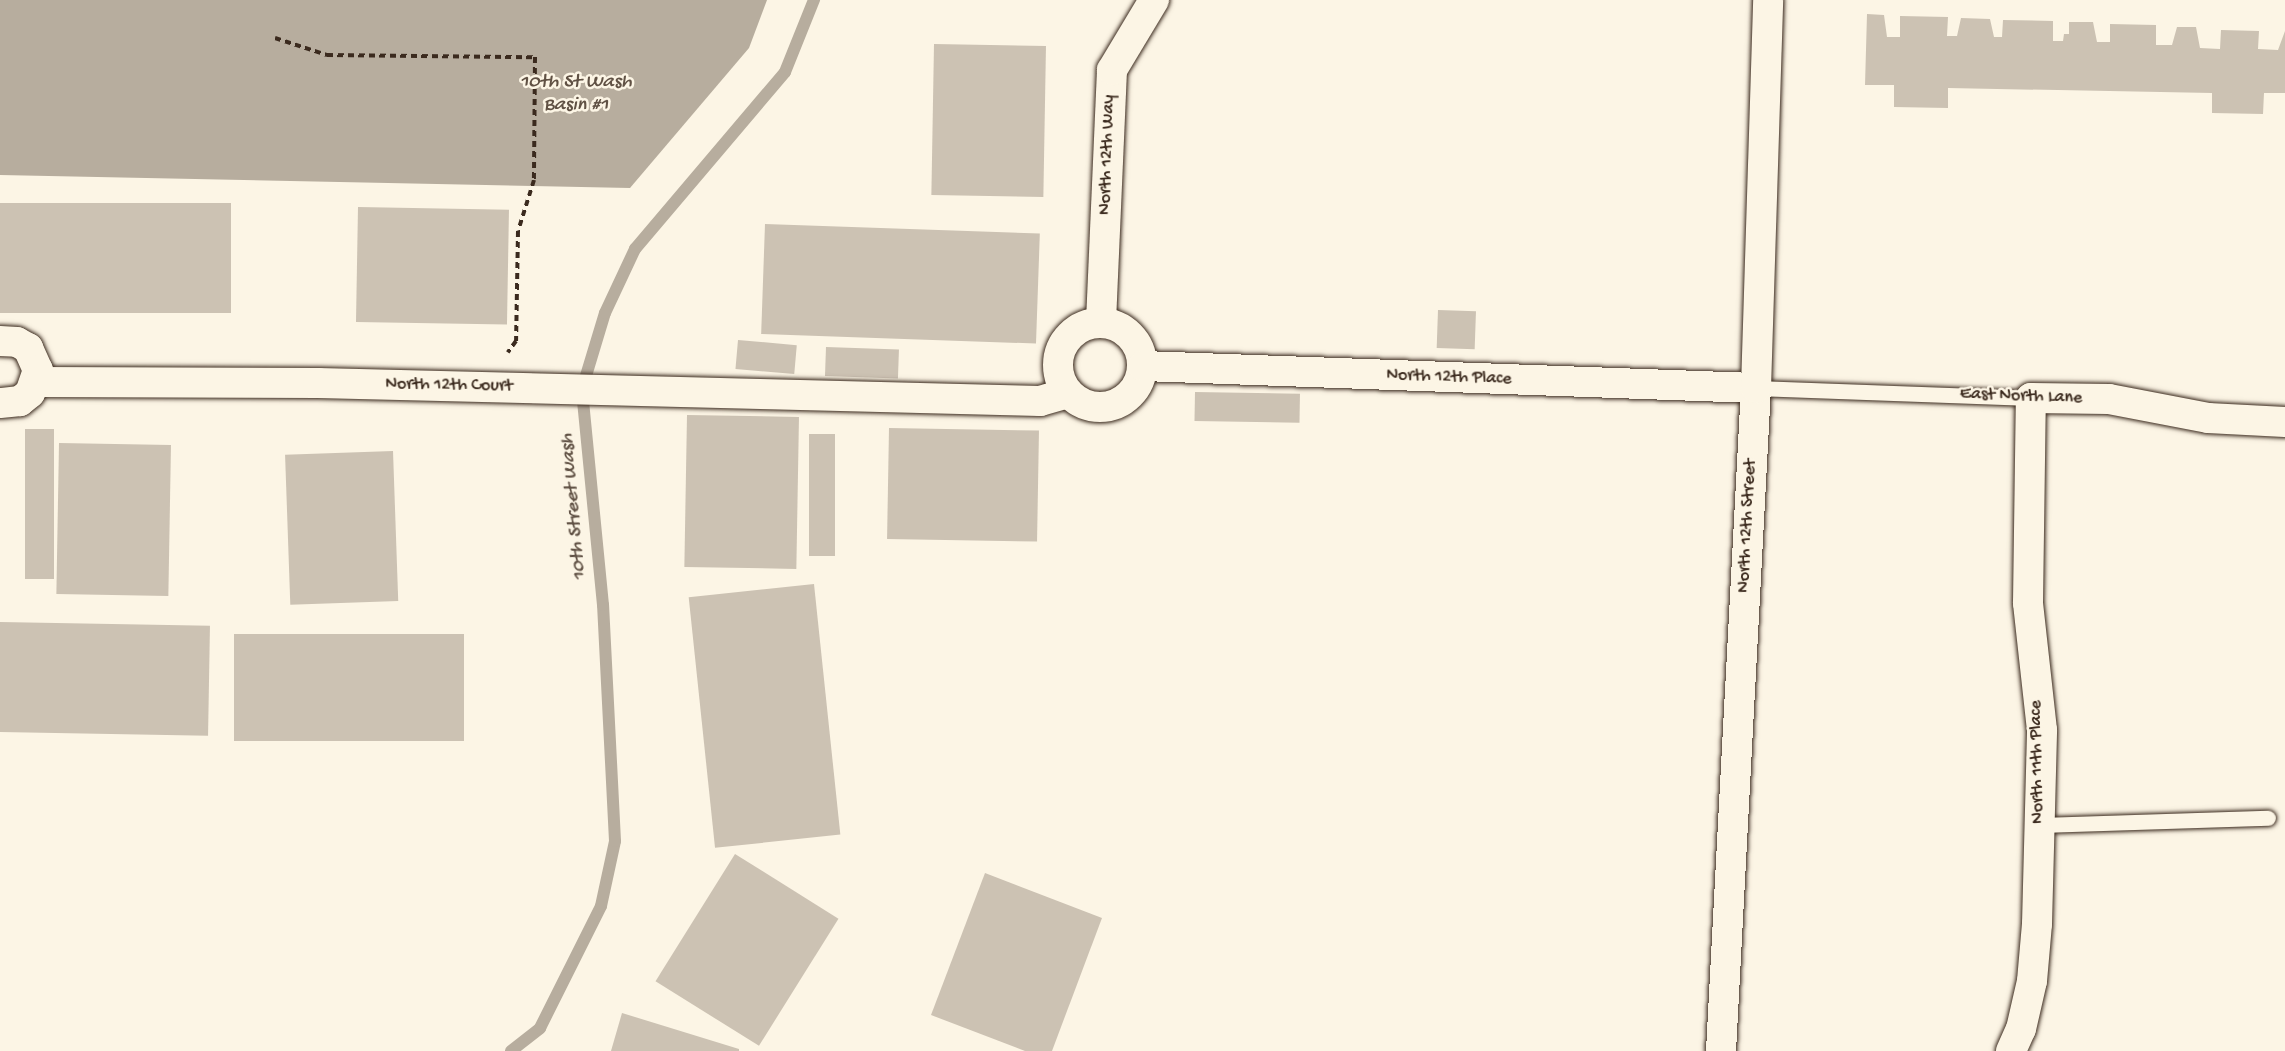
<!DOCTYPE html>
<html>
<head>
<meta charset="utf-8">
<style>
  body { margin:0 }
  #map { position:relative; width:2285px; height:1051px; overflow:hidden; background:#fcf5e5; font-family:"Gochi Hand",sans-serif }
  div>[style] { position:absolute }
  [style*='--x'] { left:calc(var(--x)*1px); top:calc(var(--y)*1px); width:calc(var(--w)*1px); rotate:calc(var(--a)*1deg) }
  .water>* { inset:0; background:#b7ad9e }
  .stream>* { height:12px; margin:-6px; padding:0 6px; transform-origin:6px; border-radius:6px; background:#b7ad9e }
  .building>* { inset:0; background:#ccc2b3; transform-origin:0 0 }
  .path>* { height:4px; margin-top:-2px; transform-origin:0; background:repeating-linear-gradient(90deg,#3b2a1e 0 6px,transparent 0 10.5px) }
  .roads { filter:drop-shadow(0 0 2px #3b2a1e) drop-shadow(0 0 2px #3b2a1e) }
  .lane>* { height:15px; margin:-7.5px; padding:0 7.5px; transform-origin:7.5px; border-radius:7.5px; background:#fcf5e5 }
  .street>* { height:30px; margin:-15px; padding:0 15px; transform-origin:15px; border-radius:15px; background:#fcf5e5 }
  .street>.ring { margin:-15px; padding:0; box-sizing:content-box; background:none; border:30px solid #fcf5e5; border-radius:50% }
  span { translate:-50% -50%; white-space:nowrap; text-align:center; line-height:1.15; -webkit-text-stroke:5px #fcf5e5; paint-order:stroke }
  .street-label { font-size:18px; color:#3b2a1e }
  .water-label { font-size:20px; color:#605144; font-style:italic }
</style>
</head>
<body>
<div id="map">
  <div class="water">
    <i style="clip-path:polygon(0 0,767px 0,749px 48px,630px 188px,0 175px)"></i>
  </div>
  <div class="stream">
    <i style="--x:511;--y:1051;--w:37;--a:-38"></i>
    <i style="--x:540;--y:1028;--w:136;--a:-63.4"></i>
    <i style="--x:601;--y:906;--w:66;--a:-77.8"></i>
    <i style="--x:615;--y:841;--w:236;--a:-92.9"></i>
    <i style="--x:603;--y:605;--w:217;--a:-95.6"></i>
    <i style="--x:582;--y:389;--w:79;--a:-73.2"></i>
    <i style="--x:605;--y:313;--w:71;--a:-64.9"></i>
    <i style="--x:635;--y:249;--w:232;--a:-49.7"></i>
    <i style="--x:785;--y:72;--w:78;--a:-68.1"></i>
  </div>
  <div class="building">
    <i style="clip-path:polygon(1867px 14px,1884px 15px,1887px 37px,1900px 37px,1900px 16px,1948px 17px,1947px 36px,1957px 36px,1961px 18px,1990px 19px,1994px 37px,2002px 37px,2003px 20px,2053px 21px,2053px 41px,2063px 41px,2064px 34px,2069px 34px,2069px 22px,2093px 22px,2097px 42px,2110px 42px,2110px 24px,2156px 25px,2156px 45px,2172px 45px,2177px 27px,2196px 27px,2200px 48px,2220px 49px,2221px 30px,2259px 31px,2258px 49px,2278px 50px,2285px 31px,2285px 93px,2264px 93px,2263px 114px,2212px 113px,2212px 93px,1948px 88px,1948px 108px,1894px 107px,1894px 85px,1865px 85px)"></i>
    <i style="left:934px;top:44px;width:112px;height:151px;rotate:1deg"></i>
    <i style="left:0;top:203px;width:231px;height:110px"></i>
    <i style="left:358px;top:207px;width:151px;height:115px;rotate:1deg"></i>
    <i style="left:765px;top:224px;width:275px;height:110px;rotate:2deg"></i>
    <i style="left:1438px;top:310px;width:38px;height:38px;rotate:2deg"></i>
    <i style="left:738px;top:340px;width:59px;height:29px;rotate:5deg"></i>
    <i style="left:826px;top:347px;width:73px;height:29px;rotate:2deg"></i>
    <i style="left:1195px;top:392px;width:105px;height:29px;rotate:1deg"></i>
    <i style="left:687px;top:415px;width:112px;height:152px;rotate:1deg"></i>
    <i style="left:889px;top:428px;width:150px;height:111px;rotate:1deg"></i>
    <i style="left:25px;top:429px;width:29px;height:150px"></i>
    <i style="left:809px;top:434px;width:26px;height:122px"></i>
    <i style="left:59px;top:443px;width:112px;height:151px;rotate:1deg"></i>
    <i style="left:393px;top:451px;width:150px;height:108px;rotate:88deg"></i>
    <i style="left:814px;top:584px;width:252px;height:126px;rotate:84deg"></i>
    <i style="left:0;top:622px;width:210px;height:110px;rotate:1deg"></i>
    <i style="left:234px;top:634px;width:230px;height:107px"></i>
    <i style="left:735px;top:854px;width:122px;height:150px;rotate:32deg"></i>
    <i style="clip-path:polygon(985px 873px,1102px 918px,1052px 1051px,1025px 1051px,931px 1015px)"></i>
    <i style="clip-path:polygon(622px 1013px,739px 1049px,739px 1051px,611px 1051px)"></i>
  </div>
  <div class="path">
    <i style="--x:275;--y:38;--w:55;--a:18.1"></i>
    <i style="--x:327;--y:55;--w:208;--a:0.6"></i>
    <i style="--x:535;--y:57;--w:123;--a:90.5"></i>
    <i style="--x:534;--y:180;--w:53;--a:107.4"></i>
    <i style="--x:518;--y:231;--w:110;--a:91"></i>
    <i style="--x:516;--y:341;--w:14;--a:126"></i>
  </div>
  <div class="roads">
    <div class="lane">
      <i style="--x:1756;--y:388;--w:275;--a:2.1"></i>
      <i style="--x:2040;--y:825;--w:228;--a:-1.8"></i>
    </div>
    <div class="street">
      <i style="--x:1101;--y:322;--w:252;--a:-87.5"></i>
      <i style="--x:1112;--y:70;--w:82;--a:-59"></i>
      <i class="ring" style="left:1058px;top:323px;width:54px;height:54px"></i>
      <i style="--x:0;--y:341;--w:17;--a:3"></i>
      <i style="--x:17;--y:342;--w:13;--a:29"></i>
      <i style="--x:28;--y:348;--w:24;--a:66"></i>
      <i style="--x:38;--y:370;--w:24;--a:109"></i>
      <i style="--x:30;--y:393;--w:13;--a:141"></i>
      <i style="--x:20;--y:401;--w:20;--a:174"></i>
      <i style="--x:1143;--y:366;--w:613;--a:2.06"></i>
      <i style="--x:37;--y:382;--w:281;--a:0.2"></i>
      <i style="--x:318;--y:383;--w:722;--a:1.43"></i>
      <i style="--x:1040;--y:401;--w:29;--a:-16"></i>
      <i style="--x:1721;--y:1051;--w:664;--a:-86.98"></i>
      <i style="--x:1756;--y:388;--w:388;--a:-88.2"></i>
      <i style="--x:2011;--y:1051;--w:24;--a:-66"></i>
      <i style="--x:2021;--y:1029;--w:49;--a:-77.1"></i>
      <i style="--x:2032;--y:981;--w:57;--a:-85"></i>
      <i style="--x:2037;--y:924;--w:194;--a:-88.5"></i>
      <i style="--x:2042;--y:730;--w:128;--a:-96.3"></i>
      <i style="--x:2028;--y:603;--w:205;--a:-89.2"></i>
      <i style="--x:2031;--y:398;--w:78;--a:0.7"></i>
      <i style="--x:2109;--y:399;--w:101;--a:10.9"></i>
      <i style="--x:2208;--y:418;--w:77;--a:3"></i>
    </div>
  </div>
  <div class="street-label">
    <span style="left:1108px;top:155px;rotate:-88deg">North 12th Way</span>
    <span style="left:1449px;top:378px;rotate:2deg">North 12th Place</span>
    <span style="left:449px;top:386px;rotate:1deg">North 12th Court</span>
    <span style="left:2021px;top:397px;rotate:2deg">East North Lane</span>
    <span style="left:1748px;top:526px;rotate:-87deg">North 12th Street</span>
    <span style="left:2038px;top:762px;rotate:-91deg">North 11th Place</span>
  </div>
  <div class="water-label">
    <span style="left:576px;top:94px">10th St Wash<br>Basin #1</span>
    <span style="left:574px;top:507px;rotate:-95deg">10th Street Wash</span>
  </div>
</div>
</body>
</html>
